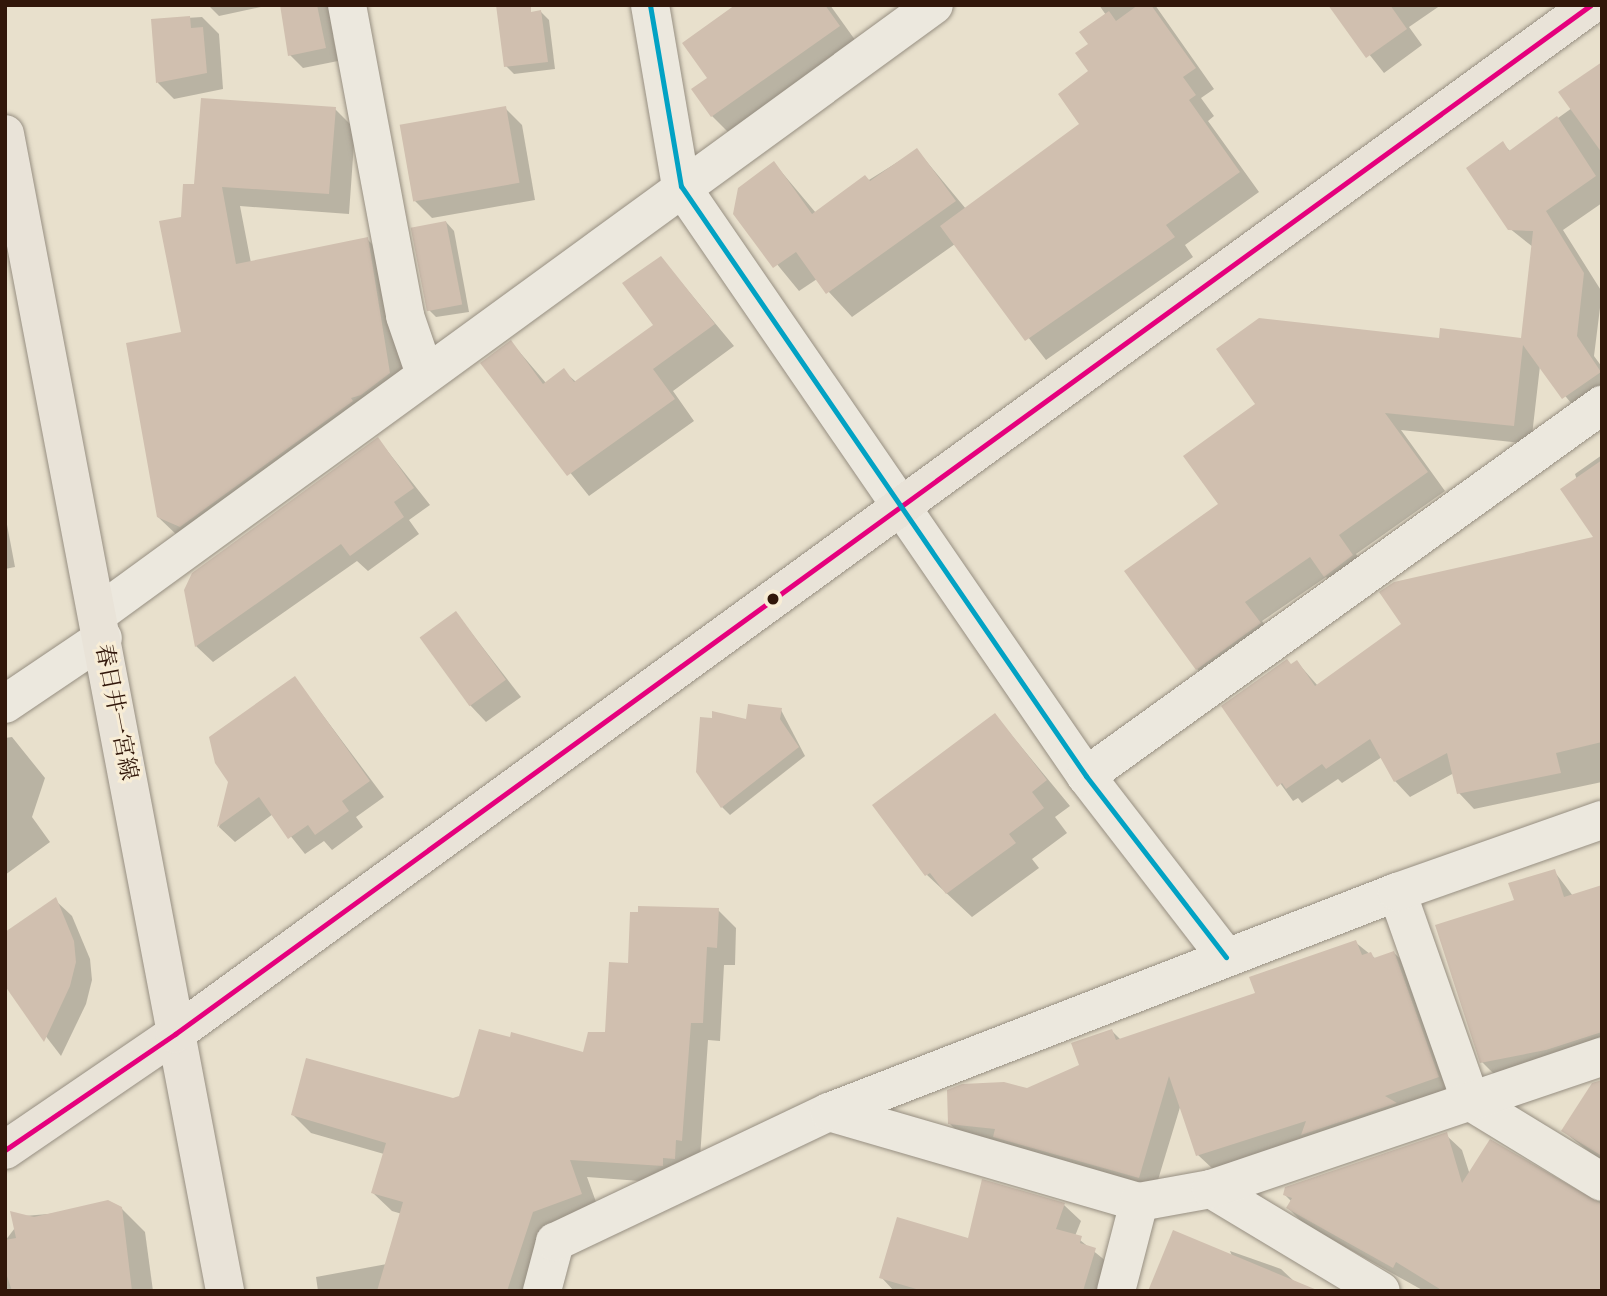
<!DOCTYPE html>
<html>
<head>
<meta charset="utf-8">
<style>
  body { margin:0 }
  #map { position:relative; width:1607px; height:1296px; overflow:hidden; background:#e8e0cc; font-family:"EB Garamond","Noto Serif JP",serif }
  div>[style] { position:absolute }
  [style*='--x'] { left:calc(var(--x)*1px); top:calc(var(--y)*1px); width:calc(var(--w)*1px); rotate:calc(var(--a)*1deg) }
  .shadow>* { inset:0; background:#0003 }
  .building>* { inset:0; background:#d0bfaf; transform-origin:0 0 }
  .roads { filter:drop-shadow(0 0 2px #978f82) drop-shadow(0 0 2px #978f82) }
  .minor>* { height:38px; margin:-19px; padding:0 19px; transform-origin:19px; border-radius:19px; background:#ece8de }
  .major>* { height:38px; margin:-19px; padding:0 19px; transform-origin:19px; border-radius:19px; background:#e9e3d8 }
  .bus-1>* { height:5px; margin:-2.5px; padding:0 2.5px; transform-origin:2.5px; border-radius:2.5px; background:#e5007d }
  .bus-2>* { height:5px; margin:-2.5px; padding:0 2.5px; transform-origin:2.5px; border-radius:2.5px; background:#02a2c4 }
  .dots>* { width:19px; height:19px; translate:-50% -50%; box-sizing:border-box; border:4px solid #f8edd6; border-radius:50% }
  span { translate:-50% -50%; white-space:nowrap; text-align:center; line-height:1.15; -webkit-text-stroke:6px #f8edd6; paint-order:stroke }
  .street-label { font-size:23px; color:#32170a }
  .frame { position:absolute; inset:0; border:7px solid #32170a; pointer-events:none }
</style>
</head>
<body>
<div id="map">
  <div class="shadow">
    <i style="clip-path:polygon(208px 5px,270px 5px,219px 16px)"></i>
    <i style="clip-path:polygon(281px 5px,346px 5px,340px 32px,333px 36px,338px 61px,303px 68px,290px 55px)"></i>
    <i style="clip-path:polygon(738px 5px,830px 5px,863px 51px,736px 140px,712px 116px,709px 78px)"></i>
    <i style="clip-path:polygon(1099px 5px,1155px 5px,1214px 89px,1201px 98px,1214px 116px,1208px 121px,1259px 192px,1185px 245px,1193px 257px,1046px 360px,955px 244px,852px 317px,817px 279px,799px 291px,735px 213px,774px 163px,816px 213px,917px 150px,966px 209px,1082px 124px,1091px 45px,1106px 15px)"></i>
    <i style="clip-path:polygon(1330px 5px,1441px 5px,1409px 27px,1422px 45px,1384px 73px)"></i>
    <i style="clip-path:polygon(541px 12px,549px 20px,555px 69px,514px 74px,506px 66px)"></i>
    <i style="clip-path:polygon(202px 17px,219px 34px,223px 89px,174px 99px,158px 83px,153px 20px)"></i>
    <i style="clip-path:polygon(1602px 73px,1602px 203px,1563px 230px,1602px 292px,1594px 356px,1602px 367px,1602px 402px,1582px 416px,1540px 366px,1531px 444px,1401px 430px,1445px 491px,1356px 554px,1370px 574px,1343px 594px,1326px 577px,1262px 621px,1278px 642px,1215px 687px,1197px 669px,1220px 504px,1441px 340px,1523px 340px,1533px 247px,1509px 228px,1503px 144px,1511px 152px,1572px 108px)"></i>
    <i style="clip-path:polygon(505px 108px,522px 125px,535px 200px,432px 218px,415px 201px)"></i>
    <i style="clip-path:polygon(335px 109px,355px 129px,349px 214px,240px 206px,251px 263px,367px 239px,387px 259px,409px 393px,179px 537px,158px 517px,183px 334px,182px 218px,196px 186px)"></i>
    <i style="clip-path:polygon(446px 222px,454px 231px,469px 312px,436px 317px,428px 309px)"></i>
    <i style="clip-path:polygon(661px 258px,734px 346px,673px 391px,694px 421px,589px 496px,482px 363px,511px 342px,546px 383px,564px 371px,576px 382px,655px 326px)"></i>
    <i style="clip-path:polygon(378px 439px,430px 505px,409px 520px,419px 534px,368px 571px,357px 561px,213px 662px,196px 646px)"></i>
    <i style="clip-path:polygon(1602px 455px,1602px 782px,1474px 809px,1459px 793px,1454px 773px,1410px 797px,1395px 781px,1382px 757px,1342px 783px,1338px 779px,1302px 803px,1298px 798px,1293px 801px,1224px 706px,1297px 662px,1318px 686px,1596px 538px,1575px 474px)"></i>
    <i style="clip-path:polygon(5px 514px,15px 567px,5px 569px)"></i>
    <i style="clip-path:polygon(456px 613px,521px 697px,486px 722px,470px 705px)"></i>
    <i style="clip-path:polygon(295px 678px,384px 797px,356px 817px,363px 827px,332px 850px,324px 841px,305px 854px,273px 814px,235px 842px,219px 827px,230px 781px)"></i>
    <i style="clip-path:polygon(781px 710px,805px 756px,730px 815px,722px 807px,748px 721px)"></i>
    <i style="clip-path:polygon(995px 715px,1070px 806px,1055px 817px,1067px 833px,1032px 859px,1039px 868px,972px 917px,927px 875px)"></i>
    <i style="clip-path:polygon(12px 737px,45px 778px,32px 817px,50px 842px,5px 875px,5px 738px)"></i>
    <i style="clip-path:polygon(1554px 871px,1573px 896px,1602px 886px,1602px 1052px,1498px 1078px,1482px 1062px,1516px 901px)"></i>
    <i style="clip-path:polygon(55px 900px,72px 916px,90px 959px,92px 980px,86px 1004px,61px 1056px,5px 983px)"></i>
    <i style="clip-path:polygon(718px 910px,736px 928px,735px 965px,724px 965px,720px 1041px,708px 1040px,700px 1158px,680px 1184px,587px 1177px,600px 1213px,531px 1291px,318px 1291px,316px 1277px,387px 1264px,402px 1214px,392px 1211px,373px 1193px,384px 1154px,311px 1133px,293px 1115px,453px 1100px,584px 1054px,606px 1034px,630px 965px)"></i>
    <i style="clip-path:polygon(1355px 942px,1376px 959px,1394px 953px,1410px 968px,1454px 1093px,1214px 1170px,1198px 1155px,1181px 1104px,1154px 1193px,965px 1139px,949px 1123px,1081px 1066px,1112px 1031px,1121px 1040px,1257px 994px)"></i>
    <i style="clip-path:polygon(1602px 1081px,1602px 1162px,1563px 1131px)"></i>
    <i style="clip-path:polygon(1446px 1135px,1462px 1150px,1470px 1175px,1602px 1202px,1602px 1291px,1424px 1291px,1304px 1224px,1288px 1208px,1292px 1202px,1285px 1195px)"></i>
    <i style="clip-path:polygon(1064px 1205px,1081px 1221px,1075px 1236px,1112px 1266px,1104px 1291px,894px 1291px,881px 1277px)"></i>
    <i style="clip-path:polygon(121px 1208px,145px 1232px,153px 1291px,5px 1291px,5px 1241px,24px 1216px)"></i>
    <i style="clip-path:polygon(1230px 1251px,1281px 1269px,1297px 1284px,1232px 1256px)"></i>
  </div>
  <div class="building">
    <i style="clip-path:polygon(280px 5px,317px 5px,326px 48px,288px 56px)"></i>
    <i style="clip-path:polygon(496px 5px,531px 5px,531px 12px,541px 10px,548px 62px,504px 67px)"></i>
    <i style="clip-path:polygon(735px 5px,825px 5px,840px 26px,711px 117px,691px 89px,707px 78px,682px 43px)"></i>
    <i style="clip-path:polygon(1138px 5px,1151px 5px,1196px 68px,1183px 77px,1196px 95px,1189px 100px,1240px 172px,1166px 225px,1175px 237px,1025px 341px,940px 226px,1079px 124px,1058px 94px,1088px 71px,1075px 53px,1088px 44px,1079px 32px,1109px 11px,1116px 21px)"></i>
    <i style="clip-path:polygon(1328px 5px,1390px 5px,1407px 29px,1366px 58px)"></i>
    <i style="clip-path:polygon(190px 16px,191px 28px,203px 27px,207px 73px,156px 83px,151px 19px)"></i>
    <i style="clip-path:polygon(1602px 62px,1602px 153px,1558px 92px)"></i>
    <i style="clip-path:polygon(201px 98px,336px 107px,329px 194px,222px 187px,236px 264px,368px 237px,390px 373px,361px 395px,351px 398px,353px 401px,180px 527px,157px 517px,126px 343px,181px 332px,159px 221px,181px 217px,183px 184px,194px 184px)"></i>
    <i style="left:506px;top:106px;width:78px;height:108px;rotate:80deg"></i>
    <i style="clip-path:polygon(1557px 116px,1596px 176px,1546px 211px,1584px 273px,1577px 336px,1601px 372px,1562px 399px,1523px 345px,1514px 426px,1385px 413px,1428px 472px,1339px 535px,1353px 555px,1324px 577px,1310px 557px,1245px 602px,1261px 623px,1196px 670px,1124px 571px,1218px 504px,1183px 456px,1255px 404px,1216px 349px,1259px 318px,1439px 338px,1440px 328px,1521px 338px,1533px 231px,1508px 230px,1466px 168px,1503px 141px,1509px 151px)"></i>
    <i style="clip-path:polygon(917px 148px,956px 201px,826px 294px,796px 252px,773px 268px,733px 214px,738px 188px,774px 161px,812px 214px,865px 175px,870px 181px)"></i>
    <i style="left:446px;top:221px;width:85px;height:36px;rotate:79deg"></i>
    <i style="clip-path:polygon(661px 256px,715px 324px,653px 369px,675px 399px,567px 476px,480px 363px,511px 340px,543px 384px,564px 368px,574px 382px,653px 325px,622px 283px)"></i>
    <i style="clip-path:polygon(378px 437px,414px 488px,394px 502px,404px 517px,350px 556px,341px 544px,195px 647px,184px 590px,192px 573px)"></i>
    <i style="clip-path:polygon(1602px 460px,1602px 742px,1556px 753px,1561px 773px,1457px 794px,1447px 753px,1394px 782px,1370px 739px,1326px 769px,1322px 764px,1286px 789px,1282px 783px,1277px 787px,1221px 706px,1287px 659px,1291px 664px,1297px 660px,1315px 686px,1401px 624px,1379px 592px,1394px 582px,1593px 537px,1560px 489px)"></i>
    <i style="left:456px;top:611px;width:85px;height:45px;rotate:54deg"></i>
    <i style="clip-path:polygon(295px 676px,370px 781px,342px 801px,349px 811px,315px 835px,308px 825px,288px 839px,259px 797px,217px 827px,228px 782px,215px 763px,209px 737px)"></i>
    <i style="clip-path:polygon(748px 704px,782px 708px,780px 719px,799px 747px,721px 808px,696px 772px,700px 717px,712px 718px,712px 711px,746px 719px)"></i>
    <i style="clip-path:polygon(995px 713px,1047px 780px,1032px 792px,1044px 808px,1009px 834px,1016px 843px,946px 894px,930px 873px,925px 876px,872px 805px)"></i>
    <i style="clip-path:polygon(1555px 869px,1564px 897px,1602px 885px,1602px 1032px,1546px 1050px,1480px 1063px,1435px 925px,1514px 900px,1508px 883px)"></i>
    <i style="clip-path:polygon(56px 897px,74px 941px,76px 962px,70px 986px,44px 1042px,5px 986px,5px 932px)"></i>
    <i style="clip-path:polygon(638px 906px,719px 908px,717px 948px,707px 947px,703px 1023px,691px 1023px,682px 1141px,676px 1140px,675px 1159px,663px 1158px,663px 1166px,570px 1160px,582px 1194px,533px 1212px,507px 1291px,377px 1291px,403px 1202px,371px 1193px,386px 1143px,291px 1115px,306px 1058px,453px 1098px,459px 1096px,479px 1029px,510px 1037px,511px 1032px,583px 1052px,588px 1032px,605px 1032px,609px 962px,628px 963px,630px 912px,638px 912px)"></i>
    <i style="clip-path:polygon(1356px 940px,1362px 955px,1371px 952px,1374px 958px,1394px 951px,1439px 1077px,1385px 1096px,1397px 1103px,1301px 1135px,1306px 1121px,1196px 1156px,1169px 1076px,1139px 1178px,993px 1137px,995px 1129px,948px 1124px,947px 1090px,962px 1084px,1004px 1082px,1027px 1088px,1079px 1065px,1071px 1043px,1112px 1029px,1116px 1040px,1255px 993px,1249px 977px)"></i>
    <i style="clip-path:polygon(1602px 1080px,1602px 1156px,1561px 1131px,1592px 1083px)"></i>
    <i style="clip-path:polygon(1447px 1132px,1462px 1183px,1490px 1139px,1602px 1204px,1602px 1291px,1443px 1291px,1396px 1262px,1393px 1268px,1286px 1208px,1292px 1198px,1283px 1195px,1285px 1187px)"></i>
    <i style="clip-path:polygon(982px 1179px,1065px 1203px,1056px 1229px,1082px 1236px,1080px 1243px,1096px 1248px,1083px 1291px,923px 1291px,879px 1278px,897px 1217px,968px 1238px)"></i>
    <i style="clip-path:polygon(108px 1200px,122px 1207px,132px 1291px,12px 1291px,5px 1270px,5px 1240px,16px 1238px,10px 1211px,34px 1217px)"></i>
    <i style="clip-path:polygon(1173px 1230px,1317px 1290px,1317px 1291px,1148px 1291px)"></i>
  </div>
  <div class="roads">
    <div class="minor">
      <i style="--x:347;--y:5;--w:316;--a:79.4"></i>
      <i style="--x:405;--y:316;--w:61;--a:71"></i>
      <i style="--x:650;--y:5;--w:184;--a:80.3"></i>
      <i style="--x:681;--y:186;--w:716;--a:55.53"></i>
      <i style="--x:1086;--y:776;--w:229;--a:52.3"></i>
      <i style="--x:98;--y:614;--w:1034;--a:-36.07"></i>
      <i style="--x:5;--y:704;--w:118;--a:-34"></i>
      <i style="--x:1086;--y:776;--w:636;--a:-35.72"></i>
      <i style="--x:1397;--y:892;--w:223;--a:70.6"></i>
      <i style="--x:1471;--y:1102;--w:153;--a:31.4"></i>
      <i style="--x:829;--y:1112;--w:323;--a:16.2"></i>
      <i style="--x:1211;--y:1189;--w:198;--a:31"></i>
      <i style="--x:542;--y:1291;--w:51;--a:-75.1"></i>
      <i style="--x:555;--y:1242;--w:303;--a:-25.4"></i>
      <i style="--x:829;--y:1112;--w:609;--a:-21.17"></i>
      <i style="--x:1397;--y:892;--w:217;--a:-19.4"></i>
      <i style="--x:1116;--y:1291;--w:92;--a:-75.5"></i>
      <i style="--x:1139;--y:1202;--w:73;--a:-10.2"></i>
      <i style="--x:1211;--y:1189;--w:413;--a:-18.7"></i>
    </div>
    <div class="major">
      <i style="--x:5;--y:134;--w:1178;--a:79.23"></i>
      <i style="--x:5;--y:1150;--w:206;--a:-34.3"></i>
      <i style="--x:175;--y:1034;--w:1750;--a:-36.01"></i>
    </div>
  </div>
  <div class="bus-1">
    <i style="--x:5;--y:1150;--w:206;--a:-34.3"></i>
    <i style="--x:175;--y:1034;--w:1750;--a:-36.01"></i>
  </div>
  <div class="bus-2">
    <i style="--x:650;--y:5;--w:184;--a:80.3"></i>
    <i style="--x:681;--y:186;--w:716;--a:55.53"></i>
    <i style="--x:1086;--y:776;--w:229;--a:52.3"></i>
  </div>
  <div class="dots">
    <i style="left:773px;top:599px;background:#32170a"></i>
  </div>
  <div class="street-label">
    <span style="left:117px;top:712px;rotate:79deg">春日井一宮線</span>
  </div>
  <div class="frame"></div>
</div>
</body>
</html>
